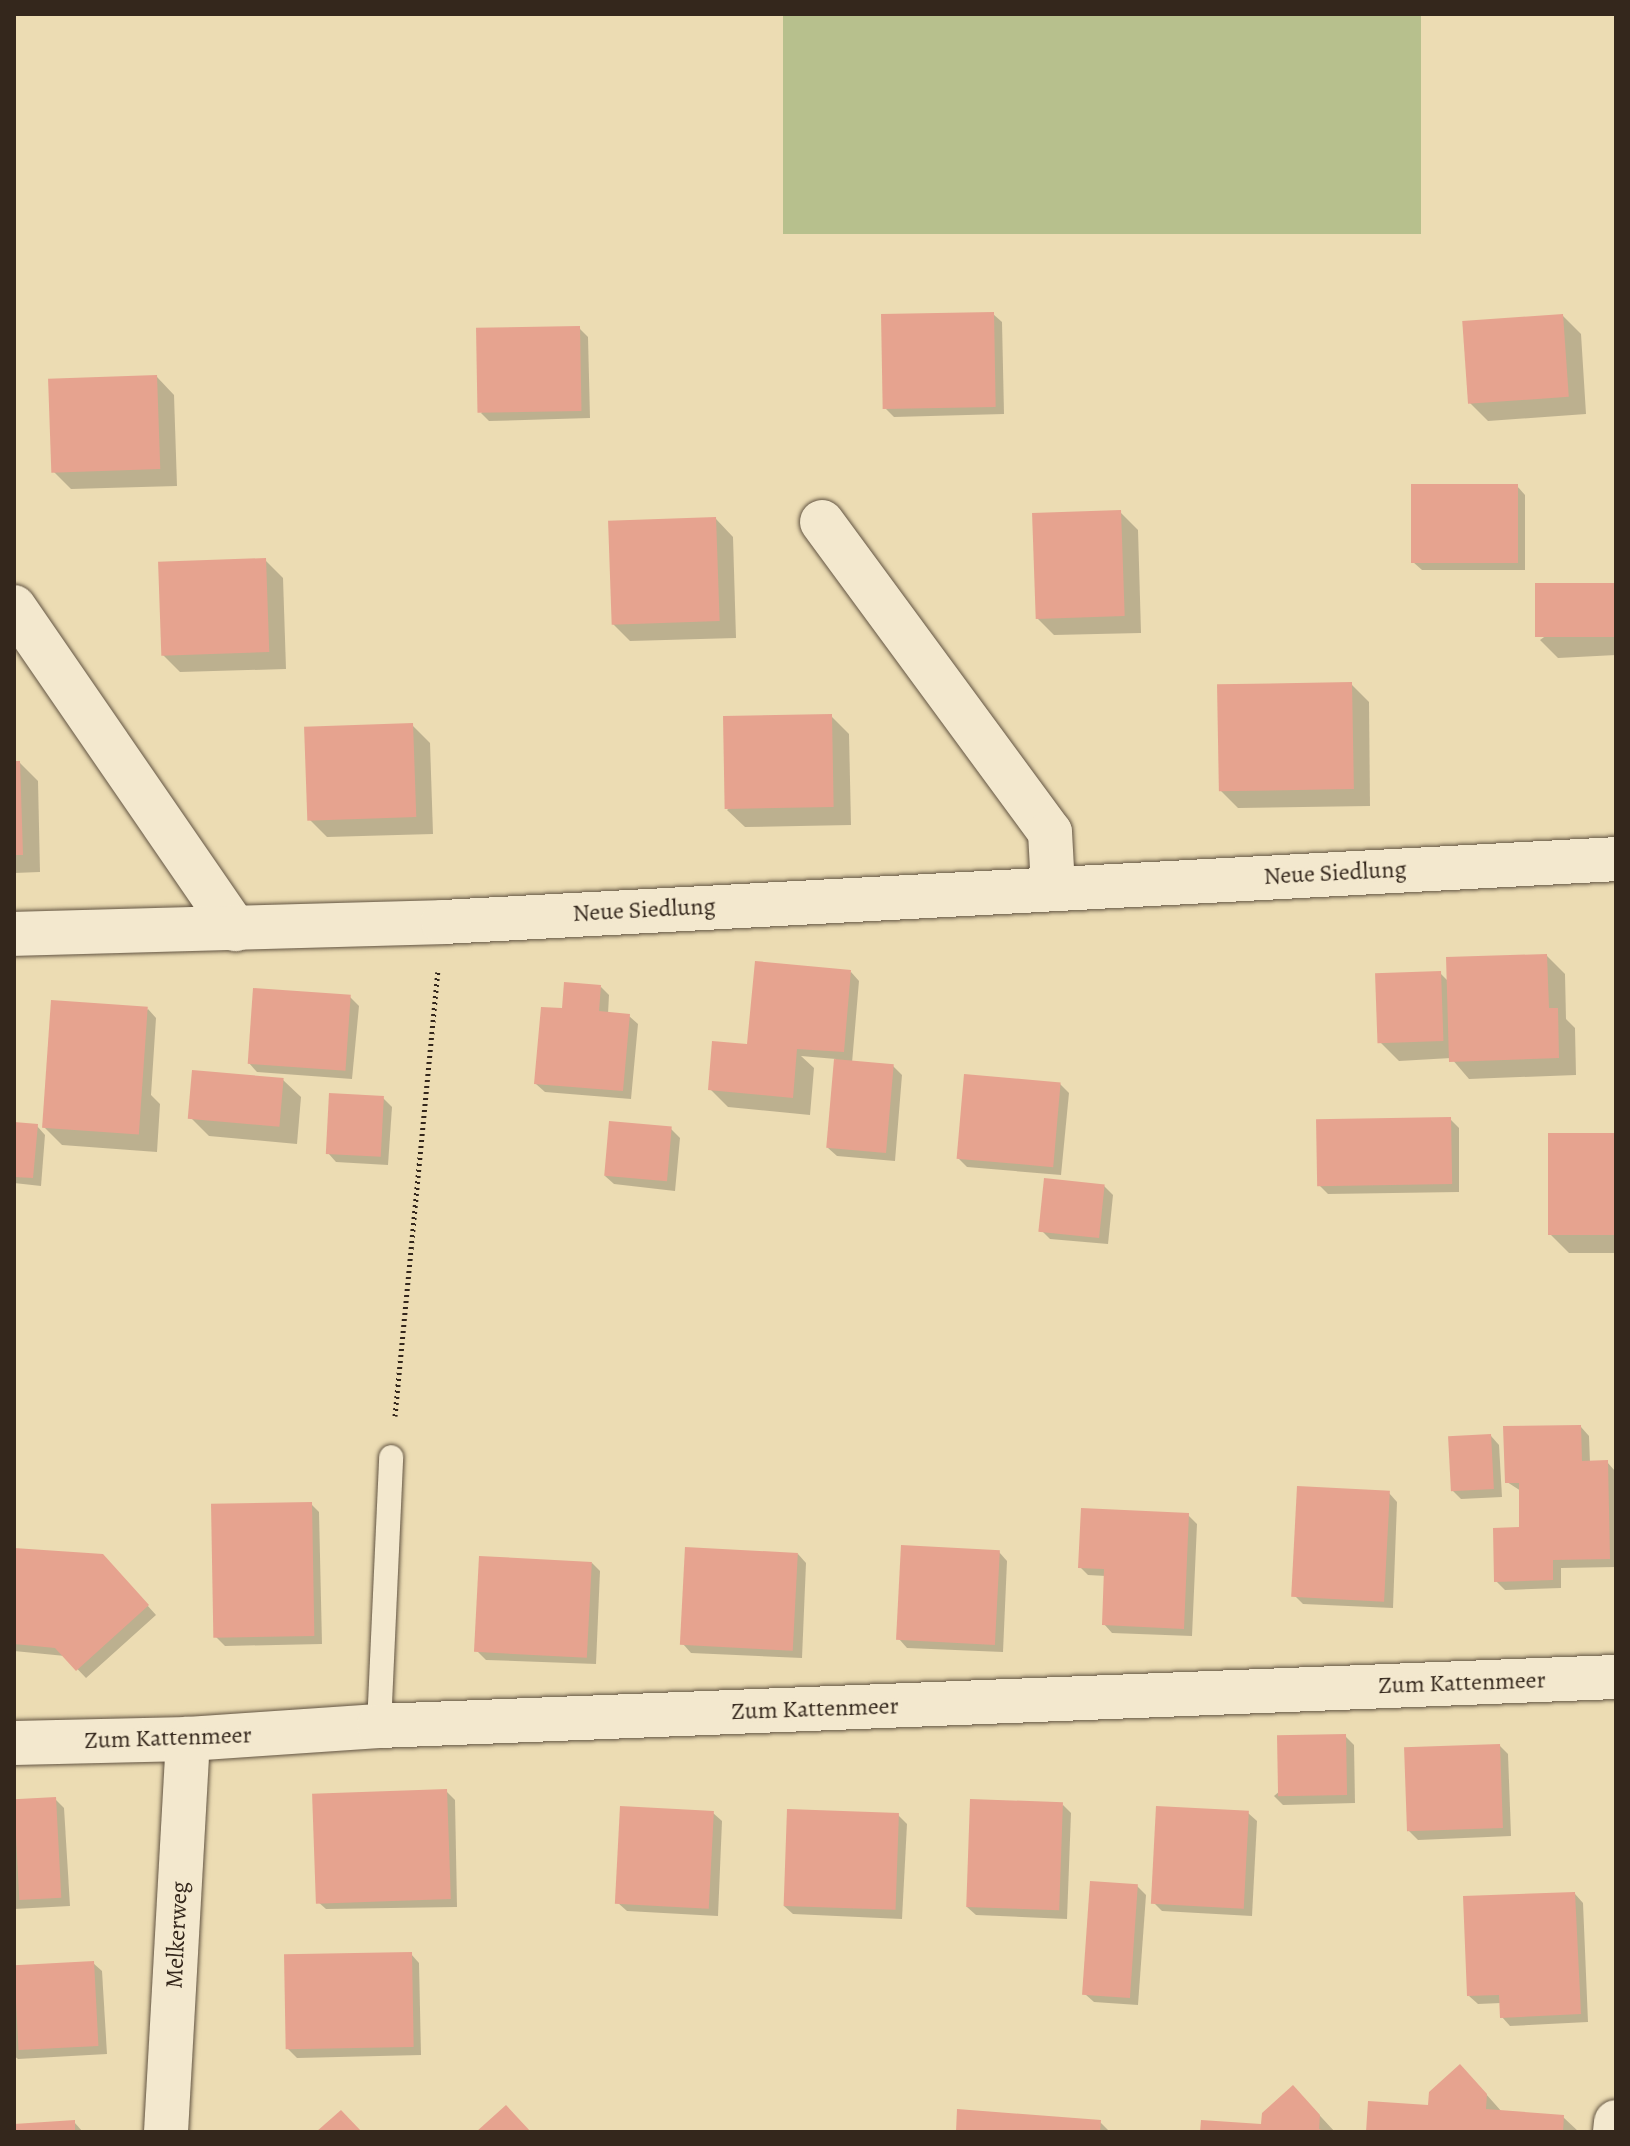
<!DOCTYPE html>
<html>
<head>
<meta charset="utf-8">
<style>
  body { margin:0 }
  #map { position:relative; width:1630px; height:2146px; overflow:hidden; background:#ecdcb3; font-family:Alegreya,serif }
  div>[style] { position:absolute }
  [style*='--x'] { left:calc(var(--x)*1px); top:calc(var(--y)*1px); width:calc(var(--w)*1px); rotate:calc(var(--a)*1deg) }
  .green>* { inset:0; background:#b7c08d; transform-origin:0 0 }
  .shadow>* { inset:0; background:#0003 }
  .building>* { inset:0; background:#e6a38f; transform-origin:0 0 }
  .path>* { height:5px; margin-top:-2.5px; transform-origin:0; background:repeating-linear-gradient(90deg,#34271c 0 2px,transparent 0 6px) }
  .roads { filter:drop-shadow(0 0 2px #625442) drop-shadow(0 0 2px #625442) }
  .service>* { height:24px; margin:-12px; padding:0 12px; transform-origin:12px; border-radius:12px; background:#f3e8ce }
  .minor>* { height:44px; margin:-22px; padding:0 22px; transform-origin:22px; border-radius:22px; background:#f3e8ce }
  span { translate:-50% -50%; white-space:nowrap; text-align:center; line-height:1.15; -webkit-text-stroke:6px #f3e8ce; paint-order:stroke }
  .street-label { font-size:24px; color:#34271c }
  .frame { position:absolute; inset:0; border:16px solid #34271c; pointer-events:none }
</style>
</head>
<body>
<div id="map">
  <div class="green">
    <i style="left:783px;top:14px;width:638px;height:220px"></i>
  </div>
  <div class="shadow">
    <i style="clip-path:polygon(993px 314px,1002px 322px,1004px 414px,894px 417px,886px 409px)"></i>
    <i style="clip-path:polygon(1563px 316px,1581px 334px,1586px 414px,1488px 421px,1470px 403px)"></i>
    <i style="clip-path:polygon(579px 328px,588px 337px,590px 418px,489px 421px,481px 413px)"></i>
    <i style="clip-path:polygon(157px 377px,174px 395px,177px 486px,71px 489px,53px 471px)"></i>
    <i style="clip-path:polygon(1517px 486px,1525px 495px,1525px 570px,1422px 570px,1413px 562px)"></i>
    <i style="clip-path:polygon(1120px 512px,1138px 530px,1141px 633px,1054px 635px,1036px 617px)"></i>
    <i style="clip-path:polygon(716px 519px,733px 537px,736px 638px,630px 641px,612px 623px)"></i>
    <i style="clip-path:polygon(265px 560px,283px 578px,286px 669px,180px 672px,162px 654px)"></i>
    <i style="clip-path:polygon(1616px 585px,1616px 655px,1558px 658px,1540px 640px)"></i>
    <i style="clip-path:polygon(1351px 684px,1369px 702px,1370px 806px,1238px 808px,1220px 790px)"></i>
    <i style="clip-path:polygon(831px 716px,849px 734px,851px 825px,745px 827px,727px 810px)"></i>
    <i style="clip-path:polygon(412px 725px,430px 743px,433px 834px,327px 837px,309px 819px)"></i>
    <i style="clip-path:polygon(14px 763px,20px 763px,38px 781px,40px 872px,14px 873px)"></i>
    <i style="clip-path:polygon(1547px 956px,1565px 974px,1566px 1019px,1575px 1028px,1576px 1075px,1469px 1079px,1451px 1058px,1399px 1061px,1381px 1043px,1440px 973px,1449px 982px)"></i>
    <i style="clip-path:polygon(851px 972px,859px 981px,852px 1063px,893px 1066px,902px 1075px,895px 1161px,837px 1156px,828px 1148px,836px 1059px,801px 1056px,814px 1068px,810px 1115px,728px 1107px,710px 1089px,753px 1047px)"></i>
    <i style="clip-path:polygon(601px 987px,609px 995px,608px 1014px,629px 1016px,638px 1024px,631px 1099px,545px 1092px,536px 1084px,564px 1010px)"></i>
    <i style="clip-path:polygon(350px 997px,359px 1006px,352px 1079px,257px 1072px,249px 1063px)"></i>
    <i style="clip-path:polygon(148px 1009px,156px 1018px,151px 1095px,160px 1104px,157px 1152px,62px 1145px,44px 1127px)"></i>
    <i style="clip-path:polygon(283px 1080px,301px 1097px,297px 1144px,209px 1136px,191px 1118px)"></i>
    <i style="clip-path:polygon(1060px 1084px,1069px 1093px,1061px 1175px,967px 1167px,958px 1158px)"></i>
    <i style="clip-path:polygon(383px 1098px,392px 1107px,388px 1165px,336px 1162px,328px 1153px)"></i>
    <i style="clip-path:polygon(1450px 1119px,1459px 1128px,1459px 1192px,1328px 1194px,1319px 1185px)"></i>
    <i style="clip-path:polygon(14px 1124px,37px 1126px,45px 1135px,41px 1186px,14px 1183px)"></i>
    <i style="clip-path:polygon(671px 1129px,680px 1138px,675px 1191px,614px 1184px,605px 1176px)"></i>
    <i style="clip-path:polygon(1616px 1135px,1616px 1253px,1569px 1253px,1551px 1235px)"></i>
    <i style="clip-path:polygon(1104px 1186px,1113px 1195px,1108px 1244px,1050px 1239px,1042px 1231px)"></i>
    <i style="clip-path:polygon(1581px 1427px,1589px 1436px,1590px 1463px,1607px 1462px,1615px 1471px,1616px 1567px,1561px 1568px,1561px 1588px,1505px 1590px,1496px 1581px,1521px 1529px,1521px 1491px,1507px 1482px)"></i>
    <i style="clip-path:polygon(1491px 1436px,1499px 1445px,1502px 1497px,1461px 1499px,1452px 1490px)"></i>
    <i style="clip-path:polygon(1389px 1493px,1397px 1502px,1393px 1608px,1303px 1604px,1295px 1596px)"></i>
    <i style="clip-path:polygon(311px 1504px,319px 1512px,322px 1644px,225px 1646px,216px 1637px)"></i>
    <i style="clip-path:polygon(1188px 1515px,1197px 1524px,1192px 1636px,1112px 1633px,1104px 1624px,1106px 1576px,1088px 1575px,1080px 1567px)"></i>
    <i style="clip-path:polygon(14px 1550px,111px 1565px,156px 1615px,86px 1678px,65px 1656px,14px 1651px)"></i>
    <i style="clip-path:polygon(999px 1552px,1007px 1561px,1003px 1652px,907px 1648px,899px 1639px)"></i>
    <i style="clip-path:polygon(798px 1554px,806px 1563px,802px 1658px,691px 1653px,683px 1644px)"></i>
    <i style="clip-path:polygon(592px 1563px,600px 1571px,596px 1664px,486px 1660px,477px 1651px)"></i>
    <i style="clip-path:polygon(1345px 1736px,1354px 1745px,1355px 1803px,1283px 1805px,1274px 1796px)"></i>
    <i style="clip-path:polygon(1500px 1746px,1508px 1754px,1511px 1836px,1418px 1840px,1409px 1831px)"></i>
    <i style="clip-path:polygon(446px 1791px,455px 1800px,457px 1907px,326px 1909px,317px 1901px)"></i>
    <i style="clip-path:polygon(55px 1799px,64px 1808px,70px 1906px,14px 1909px,14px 1802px)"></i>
    <i style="clip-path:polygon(1063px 1805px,1071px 1813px,1067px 1919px,976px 1915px,967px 1907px)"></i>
    <i style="clip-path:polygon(713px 1813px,722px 1821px,718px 1916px,627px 1911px,618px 1903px)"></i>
    <i style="clip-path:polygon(1248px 1813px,1257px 1821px,1252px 1916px,1162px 1911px,1154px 1903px)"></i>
    <i style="clip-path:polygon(898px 1815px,907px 1824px,902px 1919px,793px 1914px,784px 1906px)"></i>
    <i style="clip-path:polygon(1137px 1886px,1146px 1895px,1138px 2005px,1094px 2002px,1085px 1994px)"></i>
    <i style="clip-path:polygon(1575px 1894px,1583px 1903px,1588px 2022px,1510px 2026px,1502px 2017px,1501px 2003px,1478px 2004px,1469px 1996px)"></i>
    <i style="clip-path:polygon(411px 1954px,419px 1963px,421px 2055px,297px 2058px,288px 2049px)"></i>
    <i style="clip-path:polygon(93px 1963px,102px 1971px,107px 2054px,18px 2059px,14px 2056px,14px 1968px)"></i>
    <i style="clip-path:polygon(1478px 2085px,1502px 2112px,1563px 2117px,1579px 2132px,1368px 2132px)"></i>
    <i style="clip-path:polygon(1310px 2105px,1335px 2132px,1202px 2132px,1263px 2126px)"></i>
    <i style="clip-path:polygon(74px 2122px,83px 2132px,14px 2132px,14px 2126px)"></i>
    <i style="clip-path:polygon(1100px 2122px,1110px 2132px,958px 2132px)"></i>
  </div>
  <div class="building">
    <i style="left:994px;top:312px;width:95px;height:113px;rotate:89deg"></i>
    <i style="left:1563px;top:314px;width:83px;height:101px;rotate:86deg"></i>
    <i style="left:580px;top:326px;width:85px;height:104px;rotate:89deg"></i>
    <i style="left:157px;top:375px;width:94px;height:109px;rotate:88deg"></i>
    <i style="left:1411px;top:484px;width:107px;height:79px"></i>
    <i style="left:1121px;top:510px;width:106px;height:89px;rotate:88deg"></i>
    <i style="left:716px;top:517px;width:104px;height:108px;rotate:88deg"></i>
    <i style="left:266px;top:558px;width:94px;height:108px;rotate:88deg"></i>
    <i style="left:1616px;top:583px;width:54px;height:81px;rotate:90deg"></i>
    <i style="left:1352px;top:682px;width:107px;height:135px;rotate:89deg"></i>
    <i style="left:832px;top:714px;width:93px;height:109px;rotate:89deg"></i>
    <i style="left:413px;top:723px;width:94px;height:109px;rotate:88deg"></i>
    <i style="clip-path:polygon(14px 761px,20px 761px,23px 855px,14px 855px)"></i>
    <i style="clip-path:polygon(1547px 954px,1549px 1008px,1558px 1008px,1559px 1058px,1449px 1062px,1446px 957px)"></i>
    <i style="clip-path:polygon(755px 961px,851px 970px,844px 1052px,797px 1049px,793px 1098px,708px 1090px,712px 1041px,747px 1044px)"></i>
    <i style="left:1441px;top:971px;width:70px;height:66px;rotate:88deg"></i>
    <i style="clip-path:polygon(564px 982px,601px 985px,599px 1011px,630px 1014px,623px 1091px,534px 1084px,541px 1007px,562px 1008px)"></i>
    <i style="left:253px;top:988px;width:98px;height:76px;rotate:4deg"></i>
    <i style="left:51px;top:1000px;width:97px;height:128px;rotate:4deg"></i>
    <i style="left:834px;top:1059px;width:60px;height:89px;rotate:5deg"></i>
    <i style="left:192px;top:1070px;width:92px;height:49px;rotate:5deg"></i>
    <i style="left:964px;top:1074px;width:97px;height:85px;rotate:5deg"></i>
    <i style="left:329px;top:1093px;width:55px;height:61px;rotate:3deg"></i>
    <i style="left:1451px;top:1117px;width:67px;height:135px;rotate:89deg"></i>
    <i style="left:609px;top:1121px;width:63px;height:55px;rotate:5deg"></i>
    <i style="clip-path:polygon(14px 1122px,38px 1124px,33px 1178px,14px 1177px)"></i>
    <i style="left:1616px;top:1133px;width:102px;height:68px;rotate:90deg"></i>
    <i style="left:1044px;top:1178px;width:61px;height:54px;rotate:6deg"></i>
    <i style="clip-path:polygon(1581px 1425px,1582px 1461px,1608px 1460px,1610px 1559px,1553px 1560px,1553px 1580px,1494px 1582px,1493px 1528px,1519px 1527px,1519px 1483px,1505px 1483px,1503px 1426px)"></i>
    <i style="left:1491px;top:1434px;width:55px;height:43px;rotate:87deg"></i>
    <i style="left:1297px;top:1486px;width:93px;height:111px;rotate:3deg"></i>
    <i style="left:312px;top:1502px;width:134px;height:101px;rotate:89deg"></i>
    <i style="clip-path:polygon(1081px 1508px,1189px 1513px,1184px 1629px,1102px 1625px,1104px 1569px,1078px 1568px)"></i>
    <i style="left:901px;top:1545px;width:99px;height:95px;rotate:3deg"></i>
    <i style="left:685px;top:1547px;width:113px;height:98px;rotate:3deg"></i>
    <i style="clip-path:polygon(14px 1548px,103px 1554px,149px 1605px,76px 1671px,55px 1648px,14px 1644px)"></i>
    <i style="left:479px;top:1556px;width:113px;height:96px;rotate:3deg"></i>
    <i style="left:1346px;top:1734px;width:61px;height:69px;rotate:89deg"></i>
    <i style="left:1500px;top:1744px;width:84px;height:96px;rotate:88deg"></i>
    <i style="left:447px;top:1789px;width:110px;height:135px;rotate:88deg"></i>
    <i style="left:56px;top:1797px;width:101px;height:42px;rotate:87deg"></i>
    <i style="left:970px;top:1799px;width:93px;height:108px;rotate:2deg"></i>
    <i style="left:620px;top:1806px;width:94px;height:98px;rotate:3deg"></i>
    <i style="left:1156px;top:1806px;width:93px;height:98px;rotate:3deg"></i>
    <i style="left:787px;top:1809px;width:112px;height:97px;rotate:2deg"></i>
    <i style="left:1090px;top:1881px;width:48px;height:114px;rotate:4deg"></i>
    <i style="clip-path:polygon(1575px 1892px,1581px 2014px,1500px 2018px,1499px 1995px,1467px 1996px,1463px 1896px)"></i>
    <i style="left:412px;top:1952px;width:95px;height:128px;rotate:89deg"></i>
    <i style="left:94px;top:1961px;width:85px;height:80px;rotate:87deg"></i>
    <i style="clip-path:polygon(1460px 2064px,1487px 2094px,1486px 2109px,1564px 2115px,1563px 2132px,1366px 2132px,1368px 2101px,1428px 2105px,1429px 2092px)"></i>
    <i style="clip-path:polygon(1293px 2085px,1320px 2115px,1319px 2129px,1327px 2132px,1200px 2132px,1201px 2120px,1261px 2124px,1262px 2113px)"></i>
    <i style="clip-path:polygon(506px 2105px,531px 2132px,476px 2132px)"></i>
    <i style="clip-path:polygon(957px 2109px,1101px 2120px,1100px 2132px,956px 2132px)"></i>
    <i style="clip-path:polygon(341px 2110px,362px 2132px,316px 2132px)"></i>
    <i style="clip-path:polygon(75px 2120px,75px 2132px,14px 2132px,14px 2124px)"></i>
  </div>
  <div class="path">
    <i style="--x:395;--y:1416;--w:446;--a:-84.5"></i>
  </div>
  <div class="roads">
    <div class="service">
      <i style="--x:379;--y:1726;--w:269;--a:-87.4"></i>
    </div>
    <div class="minor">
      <i style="--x:822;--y:522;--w:385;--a:53.7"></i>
      <i style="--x:1050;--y:832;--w:55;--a:86.9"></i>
      <i style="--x:14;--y:607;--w:391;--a:55.5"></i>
      <i style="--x:14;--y:934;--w:429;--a:-1.6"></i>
      <i style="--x:443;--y:922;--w:1175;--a:-3.07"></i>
      <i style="--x:14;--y:1743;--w:174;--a:-1.3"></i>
      <i style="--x:188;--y:1739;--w:191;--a:-3.9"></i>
      <i style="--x:379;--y:1726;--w:1238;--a:-2.27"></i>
      <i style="--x:166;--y:2132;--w:394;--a:-86.8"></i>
      <i style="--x:1615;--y:2132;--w:10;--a:-84"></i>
    </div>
  </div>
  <div class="street-label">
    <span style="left:1335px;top:873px;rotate:-3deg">Neue Siedlung</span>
    <span style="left:644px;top:910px;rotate:-3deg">Neue Siedlung</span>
    <span style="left:1462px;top:1683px;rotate:-2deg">Zum Kattenmeer</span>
    <span style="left:815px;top:1709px;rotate:-2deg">Zum Kattenmeer</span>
    <span style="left:168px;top:1738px;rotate:-2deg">Zum Kattenmeer</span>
    <span style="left:177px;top:1935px;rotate:-87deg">Melkerweg</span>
  </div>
  <div class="frame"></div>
</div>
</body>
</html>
